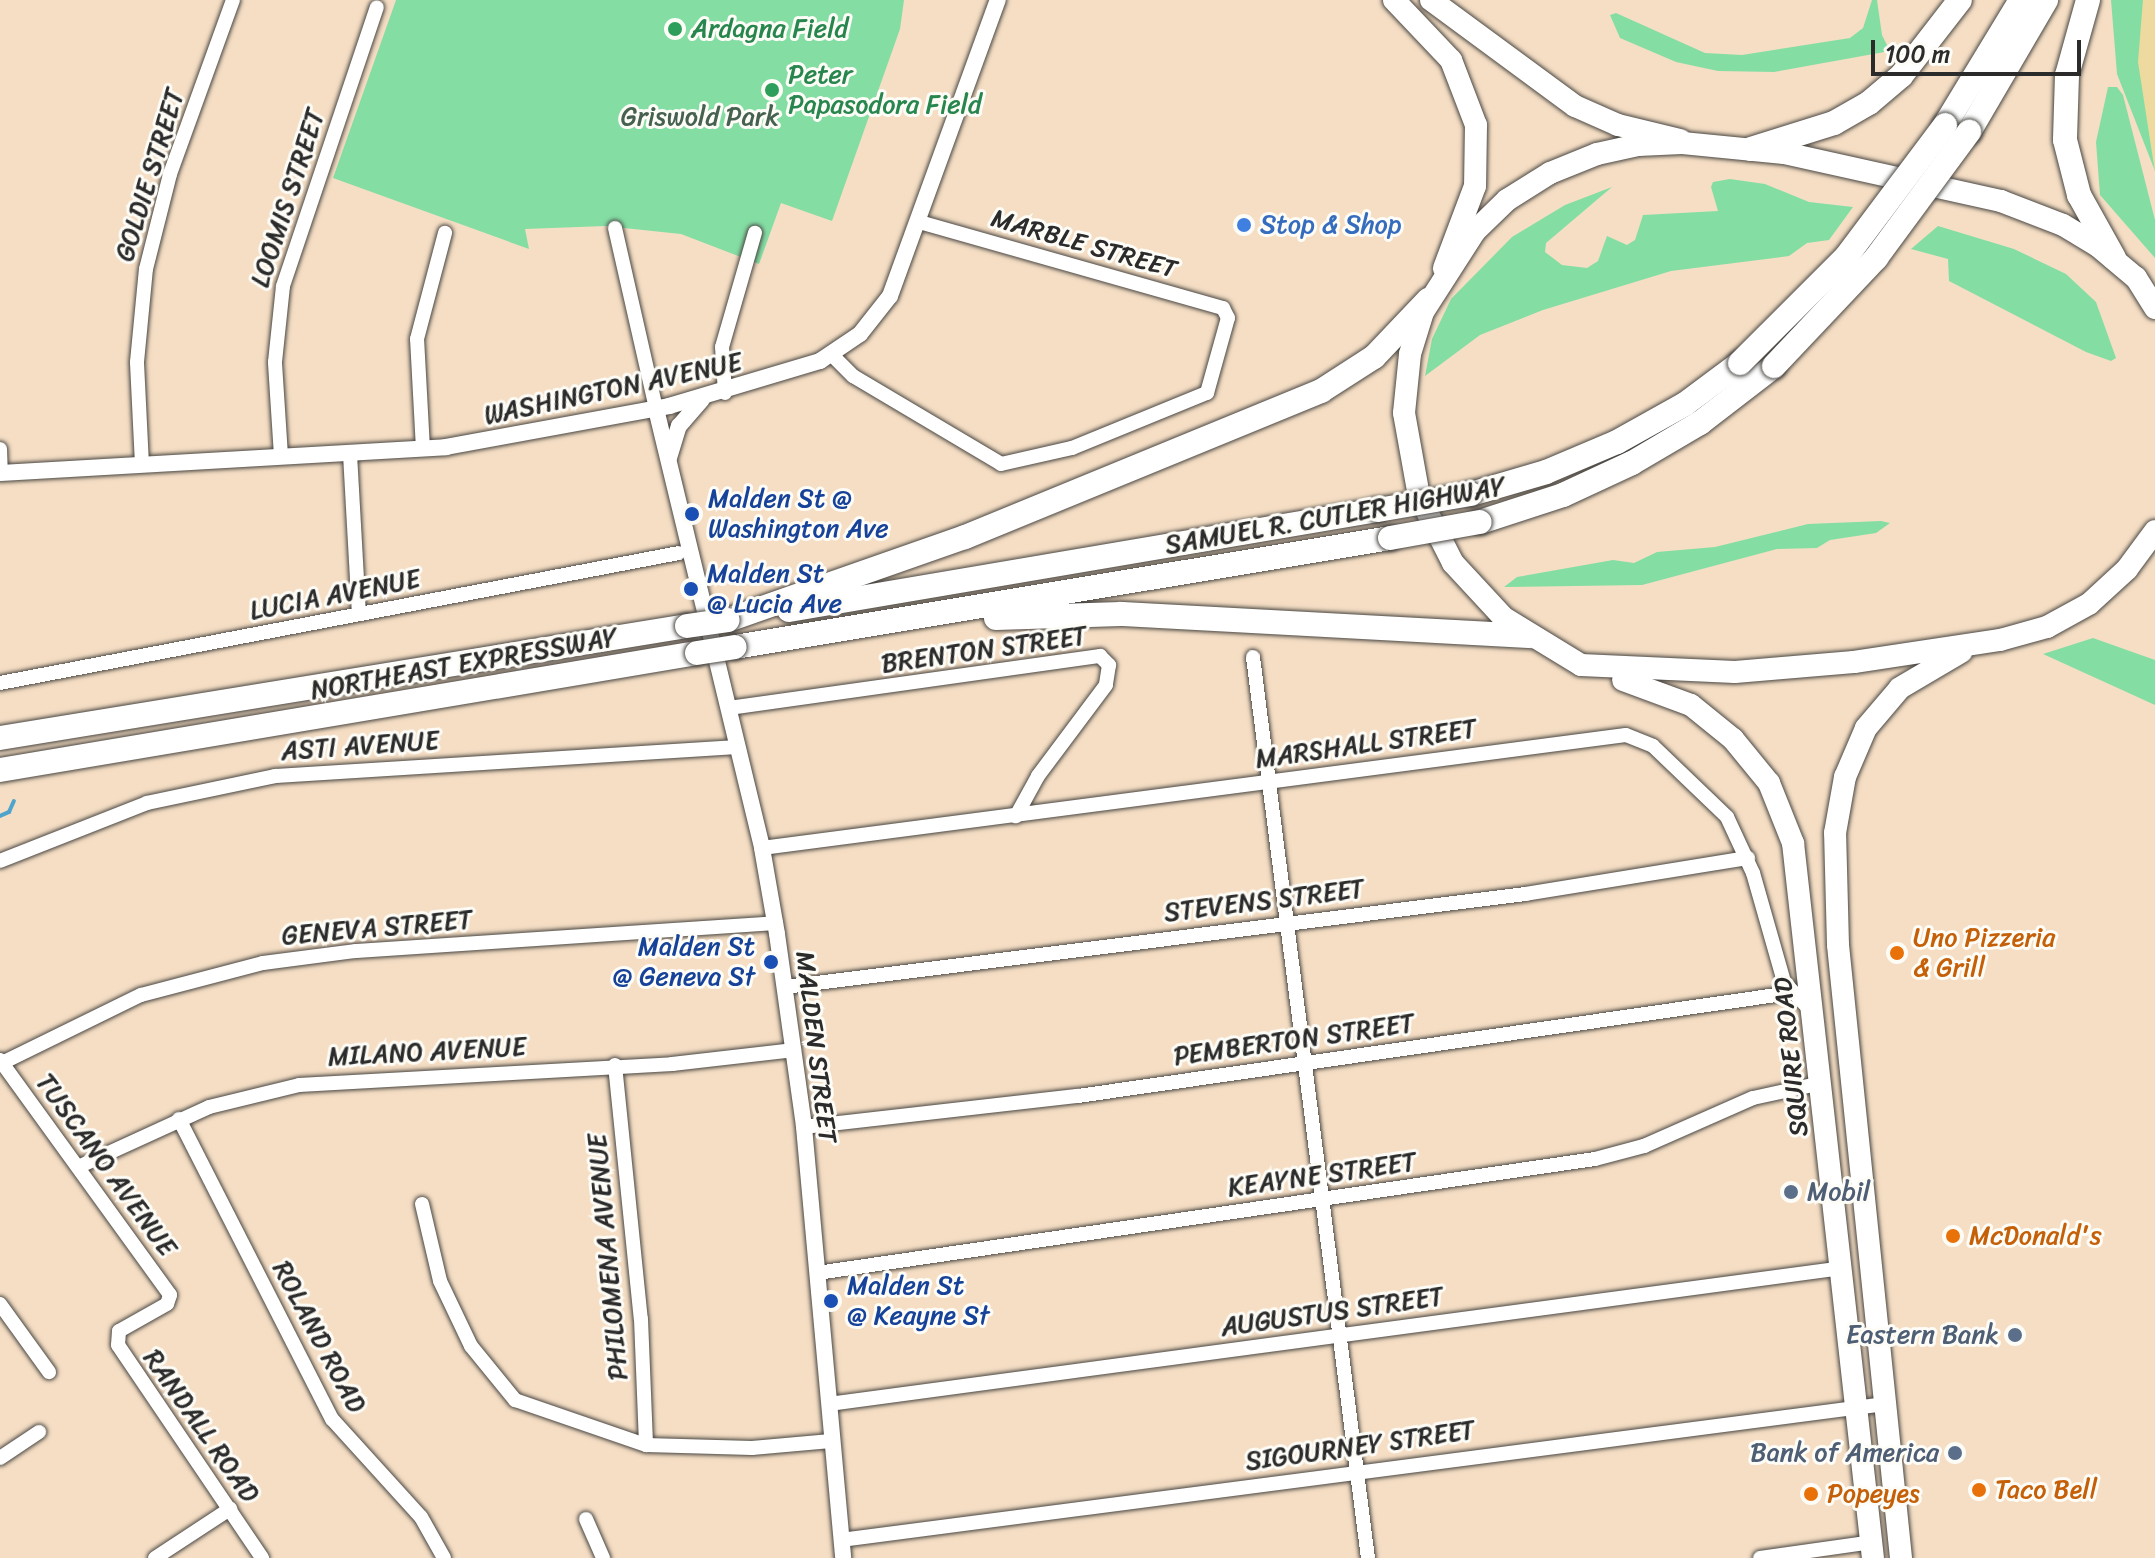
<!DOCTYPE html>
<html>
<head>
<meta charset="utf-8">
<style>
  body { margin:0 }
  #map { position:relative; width:2155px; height:1558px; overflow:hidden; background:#f5dec4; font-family:Sriracha,sans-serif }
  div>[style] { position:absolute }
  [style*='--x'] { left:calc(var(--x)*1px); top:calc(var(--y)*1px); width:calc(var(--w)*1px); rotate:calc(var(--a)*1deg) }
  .green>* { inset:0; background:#84dea4 }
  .sand>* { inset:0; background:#eeda9e }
  .stream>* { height:4px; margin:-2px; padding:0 2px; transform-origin:2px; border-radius:2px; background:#4ea4cb }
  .roads { filter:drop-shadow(0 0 2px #494642) drop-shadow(0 0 2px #494642) }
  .minor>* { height:14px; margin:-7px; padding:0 7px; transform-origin:7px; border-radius:7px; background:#fff }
  .tertiary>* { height:16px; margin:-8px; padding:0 8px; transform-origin:8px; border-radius:8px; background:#fff }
  .primary>* { height:22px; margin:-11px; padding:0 11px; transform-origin:11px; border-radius:11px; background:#fff }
  .trunk>* { height:22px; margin:-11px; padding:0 11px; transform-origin:11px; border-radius:11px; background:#fff }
  .motorway>* { height:24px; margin:-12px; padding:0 12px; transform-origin:12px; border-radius:12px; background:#fff }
  .bridges { filter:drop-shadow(0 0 2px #494642) drop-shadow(0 0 2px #494642) }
  .motorway-bridge>* { height:24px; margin:-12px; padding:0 12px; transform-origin:12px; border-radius:12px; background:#fff }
  .dots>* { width:22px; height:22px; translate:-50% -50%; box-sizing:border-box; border:4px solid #fdfcf7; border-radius:50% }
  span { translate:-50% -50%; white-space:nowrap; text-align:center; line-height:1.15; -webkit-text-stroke:6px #fdfcf7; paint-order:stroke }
  .leisure-label { font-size:26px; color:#27864d }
  .left { translate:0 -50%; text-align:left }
  .park-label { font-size:26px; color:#46614f }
  .street-label { font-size:26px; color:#2b2b2b }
  .shop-label { font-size:26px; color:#366cbe }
  .transit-label { font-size:26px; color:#164399 }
  .right { translate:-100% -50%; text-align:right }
  .food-label { font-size:26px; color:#c56008 }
  .service-label { font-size:26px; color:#4e5e75 }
  .scale { position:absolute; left:1871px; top:40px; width:210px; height:36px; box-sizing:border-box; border:4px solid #2b2b2b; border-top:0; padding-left:10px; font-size:24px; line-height:28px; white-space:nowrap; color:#2b2b2b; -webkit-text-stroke:6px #fdfcf7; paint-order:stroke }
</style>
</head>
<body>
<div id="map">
  <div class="green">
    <i style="clip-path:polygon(396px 0,904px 0,900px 29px,832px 221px,781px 203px,759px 264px,681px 234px,605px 226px,525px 229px,529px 249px,333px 178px)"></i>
    <i style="clip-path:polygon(1872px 0,1877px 0,1882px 35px,1890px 51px,1774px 72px,1718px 71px,1676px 62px,1620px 38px,1610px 15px,1616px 13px,1705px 53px,1742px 55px,1850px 38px,1863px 28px)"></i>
    <i style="clip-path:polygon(2111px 0,2155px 0,2155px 171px,2117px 74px)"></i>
    <i style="clip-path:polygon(2108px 87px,2117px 87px,2123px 95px,2155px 220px,2155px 258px,2100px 195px,2096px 142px)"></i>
    <i style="clip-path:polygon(1730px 179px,1765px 184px,1809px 202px,1853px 207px,1829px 240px,1807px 243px,1789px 256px,1671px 271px,1543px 310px,1480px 335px,1425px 376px,1432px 339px,1451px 299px,1512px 237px,1565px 205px,1612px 187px,1546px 243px,1545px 252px,1562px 265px,1587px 268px,1598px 261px,1607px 236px,1627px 245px,1635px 240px,1643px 215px,1718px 211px,1711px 187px,1713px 182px)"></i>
    <i style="clip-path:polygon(1938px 226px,2014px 249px,2066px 274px,2096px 302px,2116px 358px,2111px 361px,2086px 352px,1949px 281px,1948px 259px,1911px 249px)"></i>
    <i style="clip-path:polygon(1881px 521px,1890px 523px,1876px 533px,1830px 540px,1817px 548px,1777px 549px,1642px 585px,1504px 587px,1517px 577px,1613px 560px,1634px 563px,1657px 552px,1715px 547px,1808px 524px)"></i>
    <i style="clip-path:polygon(2093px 638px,2155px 660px,2155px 705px,2043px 654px)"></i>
  </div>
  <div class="sand">
    <i style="clip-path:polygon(2143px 0,2155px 0,2155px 172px,2138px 62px)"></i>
  </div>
  <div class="stream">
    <i style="--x:0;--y:816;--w:10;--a:-24"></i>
    <i style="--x:9;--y:812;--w:12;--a:-66"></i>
  </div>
  <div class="roads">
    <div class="minor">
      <i style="--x:615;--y:228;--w:186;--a:77.2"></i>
      <i style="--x:832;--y:355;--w:30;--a:45"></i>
      <i style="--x:853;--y:376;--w:172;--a:30.7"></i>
      <i style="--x:1001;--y:464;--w:73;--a:-12.7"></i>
      <i style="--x:1072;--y:448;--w:146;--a:-22.2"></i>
      <i style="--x:1207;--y:393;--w:78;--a:-74.4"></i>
      <i style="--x:1228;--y:318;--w:11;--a:-117"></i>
      <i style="--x:1223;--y:308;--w:315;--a:-164.2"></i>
      <i style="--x:725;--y:393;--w:46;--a:-93.7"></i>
      <i style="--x:722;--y:347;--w:119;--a:-73.9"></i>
      <i style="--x:0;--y:449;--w:24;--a:88"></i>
      <i style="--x:423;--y:449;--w:110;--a:-93.1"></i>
      <i style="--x:417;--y:339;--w:110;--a:-75.2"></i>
      <i style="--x:350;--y:454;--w:160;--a:86.8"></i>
      <i style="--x:281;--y:456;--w:94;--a:-93.7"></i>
      <i style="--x:275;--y:362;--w:76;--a:-84"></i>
      <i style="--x:283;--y:286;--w:294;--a:-71.4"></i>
      <i style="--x:142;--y:465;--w:103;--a:-92.8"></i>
      <i style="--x:137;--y:362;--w:93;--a:-84.5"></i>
      <i style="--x:146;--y:269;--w:98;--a:-75.8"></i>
      <i style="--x:170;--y:174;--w:185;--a:-70.1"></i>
      <i style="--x:1253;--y:657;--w:908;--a:82.73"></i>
      <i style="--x:0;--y:683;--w:691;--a:-10.84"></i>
      <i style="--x:729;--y:708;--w:375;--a:-8"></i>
      <i style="--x:1100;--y:656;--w:13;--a:45"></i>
      <i style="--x:1109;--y:665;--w:20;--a:99"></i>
      <i style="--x:1106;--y:685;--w:114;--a:126.8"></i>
      <i style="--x:1038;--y:776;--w:46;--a:118.8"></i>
      <i style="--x:762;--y:848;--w:871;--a:-7.45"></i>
      <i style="--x:1626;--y:735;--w:29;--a:22"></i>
      <i style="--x:1653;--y:746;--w:103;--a:43.8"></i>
      <i style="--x:1727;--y:817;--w:62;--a:65.1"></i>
      <i style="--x:1753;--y:873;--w:113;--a:74.1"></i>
      <i style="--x:1784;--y:982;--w:41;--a:47"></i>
      <i style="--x:0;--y:861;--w:158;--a:-21.5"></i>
      <i style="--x:147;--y:803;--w:131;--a:-11.9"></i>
      <i style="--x:275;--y:776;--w:464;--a:-3.6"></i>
      <i style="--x:785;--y:987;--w:746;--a:-7.16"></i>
      <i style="--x:1525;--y:894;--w:226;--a:-9.2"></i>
      <i style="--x:0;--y:1060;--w:290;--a:54.1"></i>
      <i style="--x:170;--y:1295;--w:9;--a:108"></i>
      <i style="--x:167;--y:1304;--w:55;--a:150.6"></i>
      <i style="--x:119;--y:1331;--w:14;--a:94"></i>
      <i style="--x:118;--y:1345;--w:257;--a:55.9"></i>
      <i style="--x:2;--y:1063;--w:155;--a:-26.1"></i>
      <i style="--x:141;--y:995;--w:126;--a:-14.7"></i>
      <i style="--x:263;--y:963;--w:94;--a:-7.4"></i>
      <i style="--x:356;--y:951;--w:421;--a:-3.8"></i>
      <i style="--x:615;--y:1065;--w:255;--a:84.2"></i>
      <i style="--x:641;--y:1319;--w:126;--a:87.7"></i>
      <i style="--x:179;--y:1119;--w:337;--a:63"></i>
      <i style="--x:332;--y:1419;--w:132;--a:47.8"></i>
      <i style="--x:421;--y:1517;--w:47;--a:60.7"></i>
      <i style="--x:804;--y:1127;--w:276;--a:-6.5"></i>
      <i style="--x:1078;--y:1096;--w:719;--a:-8.23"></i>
      <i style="--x:78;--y:1167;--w:144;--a:-24.6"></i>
      <i style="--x:209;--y:1107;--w:93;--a:-13.7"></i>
      <i style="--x:299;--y:1085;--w:374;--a:-3.2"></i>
      <i style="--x:672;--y:1064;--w:123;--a:-6.5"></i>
      <i style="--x:422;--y:1204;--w:79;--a:76.8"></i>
      <i style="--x:440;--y:1281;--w:72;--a:64.5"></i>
      <i style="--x:471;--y:1346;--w:70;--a:50.8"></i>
      <i style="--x:515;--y:1400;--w:139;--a:19"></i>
      <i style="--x:646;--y:1445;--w:106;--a:1.6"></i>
      <i style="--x:752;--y:1448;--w:79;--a:-5.1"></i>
      <i style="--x:817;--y:1273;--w:786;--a:-8.34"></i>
      <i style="--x:1595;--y:1159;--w:51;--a:-14.9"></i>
      <i style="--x:1644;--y:1146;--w:119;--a:-23.8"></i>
      <i style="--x:1753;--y:1098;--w:71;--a:-12.3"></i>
      <i style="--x:0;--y:1304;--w:84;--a:54.2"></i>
      <i style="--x:829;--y:1404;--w:1023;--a:-7.64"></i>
      <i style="--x:0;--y:1458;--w:47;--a:-33.7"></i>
      <i style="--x:586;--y:1519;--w:43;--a:66.4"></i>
      <i style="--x:841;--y:1540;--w:1053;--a:-7.42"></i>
      <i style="--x:155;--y:1558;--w:90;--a:-33.2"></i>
      <i style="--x:1760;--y:1558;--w:113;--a:-8.1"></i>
    </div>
    <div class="tertiary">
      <i style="--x:656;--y:409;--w:452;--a:76.4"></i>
      <i style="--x:762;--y:848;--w:87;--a:80.1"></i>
      <i style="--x:777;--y:934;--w:195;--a:82"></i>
      <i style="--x:804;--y:1127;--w:433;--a:84.8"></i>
      <i style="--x:669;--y:458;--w:34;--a:-73"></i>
      <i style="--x:679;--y:426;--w:35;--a:-49"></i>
      <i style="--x:0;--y:473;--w:447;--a:-3.3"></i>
      <i style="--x:446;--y:447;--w:227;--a:-10.4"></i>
      <i style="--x:669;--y:406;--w:158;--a:-16.6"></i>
      <i style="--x:820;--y:361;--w:48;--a:-34"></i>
      <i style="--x:860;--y:334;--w:48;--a:-51.7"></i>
      <i style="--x:890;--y:296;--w:315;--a:-70"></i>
    </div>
    <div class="primary">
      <i style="--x:1394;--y:0;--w:83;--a:46.5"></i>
      <i style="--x:1451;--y:60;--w:70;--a:69"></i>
      <i style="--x:1476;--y:125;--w:61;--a:90.9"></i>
      <i style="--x:1475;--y:186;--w:88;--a:110.7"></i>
      <i style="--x:1431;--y:0;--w:179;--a:36.4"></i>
      <i style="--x:1575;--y:106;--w:47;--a:23.8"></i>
      <i style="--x:1618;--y:125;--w:64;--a:13.6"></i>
    </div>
    <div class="trunk">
      <i style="--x:2155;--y:308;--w:36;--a:-122"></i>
      <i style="--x:2136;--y:278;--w:50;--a:-139.9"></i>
      <i style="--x:2098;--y:246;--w:41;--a:-149"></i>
      <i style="--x:2063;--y:225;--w:66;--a:-158.8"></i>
      <i style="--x:2001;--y:201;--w:222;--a:-167.5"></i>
      <i style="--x:1784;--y:153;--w:102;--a:-174.4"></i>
      <i style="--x:1682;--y:143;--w:44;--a:177.4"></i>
      <i style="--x:1638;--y:145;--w:42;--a:167.6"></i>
      <i style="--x:1597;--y:154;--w:51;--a:158"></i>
      <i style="--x:1550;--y:173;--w:51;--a:147.9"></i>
      <i style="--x:1507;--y:200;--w:45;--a:135.9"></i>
      <i style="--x:1475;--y:231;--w:96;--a:122.7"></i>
      <i style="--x:1423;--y:312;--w:44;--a:107.2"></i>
      <i style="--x:1410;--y:354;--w:59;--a:95.8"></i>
      <i style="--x:1404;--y:413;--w:84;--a:79.8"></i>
      <i style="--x:1419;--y:496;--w:75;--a:63.1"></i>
      <i style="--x:1453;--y:563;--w:75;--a:47.2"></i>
      <i style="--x:1504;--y:618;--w:90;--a:31.4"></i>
      <i style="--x:1581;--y:665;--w:154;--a:2.6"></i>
      <i style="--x:1735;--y:672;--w:119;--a:-4.8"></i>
      <i style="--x:1854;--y:662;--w:148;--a:-8.6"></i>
      <i style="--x:2000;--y:640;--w:49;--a:-15.5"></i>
      <i style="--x:2047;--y:627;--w:48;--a:-28.7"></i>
      <i style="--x:2089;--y:604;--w:52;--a:-42.6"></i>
      <i style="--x:2127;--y:569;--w:47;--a:-53.6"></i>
      <i style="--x:1623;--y:680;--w:72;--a:20.2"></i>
      <i style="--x:1691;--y:705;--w:54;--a:39"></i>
      <i style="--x:1733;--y:739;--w:57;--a:50.7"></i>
      <i style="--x:1769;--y:783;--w:65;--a:68.2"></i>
      <i style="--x:1793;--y:843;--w:719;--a:83.62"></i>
      <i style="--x:1901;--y:1558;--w:616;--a:-95.87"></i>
      <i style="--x:1838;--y:945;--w:112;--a:-91.5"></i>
      <i style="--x:1835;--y:833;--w:57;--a:-79.9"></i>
      <i style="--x:1845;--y:777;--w:53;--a:-66.8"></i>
      <i style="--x:1866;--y:728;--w:52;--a:-49.6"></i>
      <i style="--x:1900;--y:688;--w:71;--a:-30.5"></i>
    </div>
    <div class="motorway">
      <i style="--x:2088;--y:0;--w:78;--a:105.6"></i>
      <i style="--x:2067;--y:75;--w:65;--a:91.8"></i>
      <i style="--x:2065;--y:140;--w:57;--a:75.7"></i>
      <i style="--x:2079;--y:195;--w:72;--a:60.9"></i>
      <i style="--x:1945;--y:125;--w:146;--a:-58.7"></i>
      <i style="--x:1969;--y:132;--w:153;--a:-59.7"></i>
      <i style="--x:1751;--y:149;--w:87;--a:-17.4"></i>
      <i style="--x:1834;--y:123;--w:40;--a:-29.7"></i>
      <i style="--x:1869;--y:103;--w:42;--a:-40.2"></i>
      <i style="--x:1901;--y:76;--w:96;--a:-52.2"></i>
      <i style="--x:1471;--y:494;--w:78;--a:-16.3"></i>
      <i style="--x:1546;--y:472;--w:77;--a:-22.9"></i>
      <i style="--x:1617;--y:442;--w:78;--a:-29.2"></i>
      <i style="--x:1685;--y:404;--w:69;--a:-36.7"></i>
      <i style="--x:1480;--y:522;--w:87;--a:-18"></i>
      <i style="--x:1563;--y:495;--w:76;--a:-24.9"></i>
      <i style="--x:1632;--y:463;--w:79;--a:-30.5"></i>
      <i style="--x:1700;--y:423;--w:93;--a:-37.6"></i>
      <i style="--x:789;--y:610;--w:597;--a:-9.64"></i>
      <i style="--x:996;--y:618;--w:125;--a:-1.8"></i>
      <i style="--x:1121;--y:614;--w:410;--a:3.1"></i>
      <i style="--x:728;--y:620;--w:251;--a:-19.3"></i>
      <i style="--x:965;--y:537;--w:385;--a:-22.3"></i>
      <i style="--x:1321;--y:391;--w:63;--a:-32.7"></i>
      <i style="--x:1374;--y:357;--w:79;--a:-46.5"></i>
      <i style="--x:735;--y:647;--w:664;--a:-9.45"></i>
      <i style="--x:0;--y:738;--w:696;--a:-9.26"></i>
      <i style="--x:0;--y:770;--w:707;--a:-9.53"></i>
    </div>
  </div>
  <div class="bridges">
    <div class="motorway-bridge">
      <i style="--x:1740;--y:363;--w:150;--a:-45"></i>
      <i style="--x:1846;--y:257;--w:165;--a:-53.1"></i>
      <i style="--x:1774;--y:366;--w:149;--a:-46.6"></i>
      <i style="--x:1876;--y:258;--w:157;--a:-53.6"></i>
      <i style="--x:1378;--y:510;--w:94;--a:-9.8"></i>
      <i style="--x:1390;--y:538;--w:91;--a:-10.1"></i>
      <i style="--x:687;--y:626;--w:41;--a:-8.3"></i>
      <i style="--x:697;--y:653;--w:38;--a:-9"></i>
    </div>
  </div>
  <div class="dots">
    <i style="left:675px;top:29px;background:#2e9e5b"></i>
    <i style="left:772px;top:90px;background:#2e9e5b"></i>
    <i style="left:1244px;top:225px;background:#3f7fe0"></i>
    <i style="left:692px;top:514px;background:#1a4fb4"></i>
    <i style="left:691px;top:589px;background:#1a4fb4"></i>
    <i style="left:1897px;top:953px;background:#e8710a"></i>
    <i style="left:771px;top:962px;background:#1a4fb4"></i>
    <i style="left:1791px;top:1192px;background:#5c6f8a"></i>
    <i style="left:1953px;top:1236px;background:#e8710a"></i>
    <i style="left:831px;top:1301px;background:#1a4fb4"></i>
    <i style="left:2015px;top:1335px;background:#5c6f8a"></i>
    <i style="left:1955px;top:1453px;background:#5c6f8a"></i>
    <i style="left:1979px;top:1490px;background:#e8710a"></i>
    <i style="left:1811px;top:1494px;background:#e8710a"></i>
  </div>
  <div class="leisure-label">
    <span class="left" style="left:691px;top:29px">Ardagna Field</span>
    <span class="left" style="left:788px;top:90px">Peter<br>Papasodora Field</span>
  </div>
  <div class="park-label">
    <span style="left:700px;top:117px">Griswold Park</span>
  </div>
  <div class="street-label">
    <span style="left:150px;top:175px;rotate:-73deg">GOLDIE STREET</span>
    <span style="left:288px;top:198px;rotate:-72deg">LOOMIS STREET</span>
    <span style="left:1084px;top:244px;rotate:16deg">MARBLE STREET</span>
    <span style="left:613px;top:389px;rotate:-12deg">WASHINGTON AVENUE</span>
    <span style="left:1335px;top:516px;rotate:-10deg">SAMUEL R. CUTLER HIGHWAY</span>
    <span style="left:335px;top:595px;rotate:-11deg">LUCIA AVENUE</span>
    <span style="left:984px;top:650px;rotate:-8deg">BRENTON STREET</span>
    <span style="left:464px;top:664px;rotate:-10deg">NORTHEAST EXPRESSWAY</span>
    <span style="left:1366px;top:744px;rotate:-8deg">MARSHALL STREET</span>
    <span style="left:360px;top:746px;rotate:-4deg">ASTI AVENUE</span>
    <span style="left:1264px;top:901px;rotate:-7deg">STEVENS STREET</span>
    <span style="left:377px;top:928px;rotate:-5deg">GENEVA STREET</span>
    <span style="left:1294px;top:1040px;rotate:-8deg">PEMBERTON STREET</span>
    <span style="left:816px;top:1047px;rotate:83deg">MALDEN STREET</span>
    <span style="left:427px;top:1052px;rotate:-3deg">MILANO AVENUE</span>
    <span style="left:1791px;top:1057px;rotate:-96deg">SQUIRE ROAD</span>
    <span style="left:106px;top:1165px;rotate:54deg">TUSCANO AVENUE</span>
    <span style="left:1322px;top:1175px;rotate:-8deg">KEAYNE STREET</span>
    <span style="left:608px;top:1257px;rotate:-95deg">PHILOMENA AVENUE</span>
    <span style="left:1332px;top:1312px;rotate:-8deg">AUGUSTUS STREET</span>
    <span style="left:319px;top:1337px;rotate:62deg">ROLAND ROAD</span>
    <span style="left:201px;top:1426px;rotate:55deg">RANDALL ROAD</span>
    <span style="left:1360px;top:1446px;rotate:-8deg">SIGOURNEY STREET</span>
  </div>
  <div class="shop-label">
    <span class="left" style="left:1260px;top:225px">Stop &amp; Shop</span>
  </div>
  <div class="transit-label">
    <span class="left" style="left:708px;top:514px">Malden St @<br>Washington Ave</span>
    <span class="left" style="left:707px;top:589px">Malden St<br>@ Lucia Ave</span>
    <span class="right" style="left:755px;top:962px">Malden St<br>@ Geneva St</span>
    <span class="left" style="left:847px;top:1301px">Malden St<br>@ Keayne St</span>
  </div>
  <div class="food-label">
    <span class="left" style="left:1913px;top:953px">Uno Pizzeria<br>&amp; Grill</span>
    <span class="left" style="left:1969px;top:1236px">McDonald's</span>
    <span class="left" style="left:1995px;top:1490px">Taco Bell</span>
    <span class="left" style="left:1827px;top:1494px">Popeyes</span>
  </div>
  <div class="service-label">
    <span class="left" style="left:1807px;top:1192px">Mobil</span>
    <span class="right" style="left:1999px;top:1335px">Eastern Bank</span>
    <span class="right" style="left:1939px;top:1453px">Bank of America</span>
  </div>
  <div class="scale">100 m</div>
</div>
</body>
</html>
